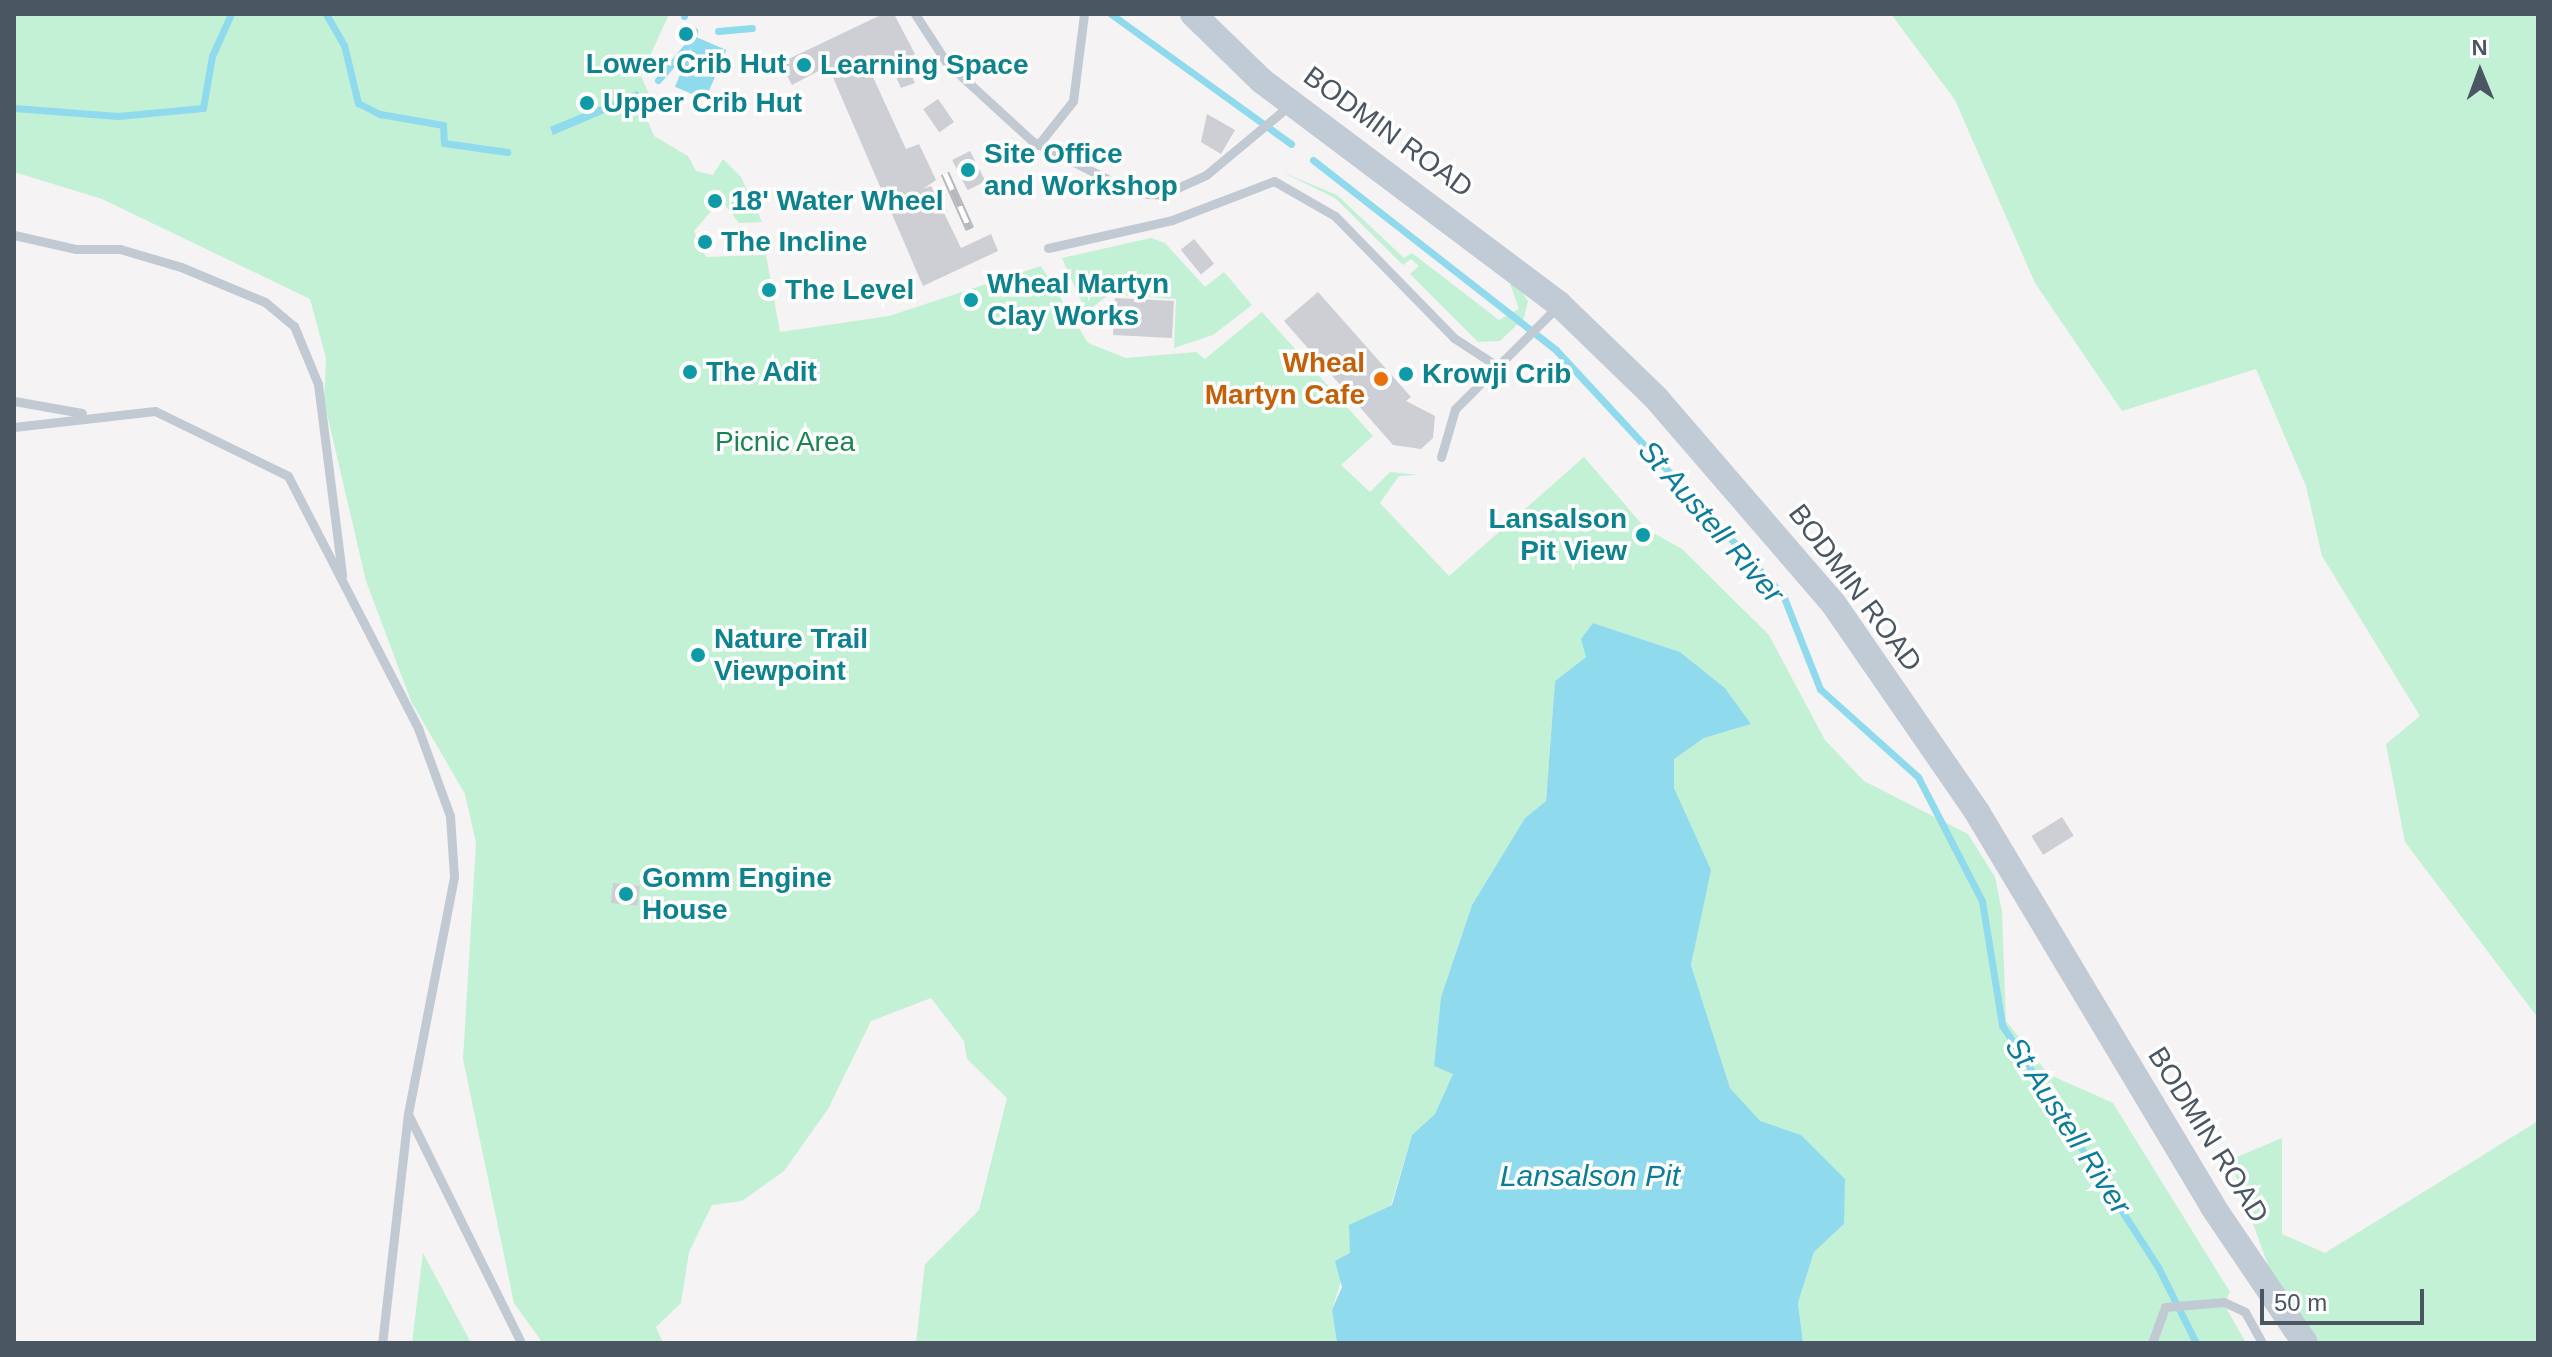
<!DOCTYPE html>
<html>
<head>
<meta charset="utf-8">
<style>
  body { margin:0 }
  #map { position:relative; width:2552px; height:1357px; overflow:hidden; background:#f5f3f3; font-family:Arial,sans-serif }
  div>[style] { position:absolute }
  [style*='--x'] { left:calc(var(--x)*1px); top:calc(var(--y)*1px); width:calc(var(--w)*1px); rotate:calc(var(--a)*1deg) }
  .green>* { inset:0; background:#c3f1d5 }
  .water>* { inset:0; background:#90daee; transform-origin:0 0 }
  .stream>* { height:7px; margin:-3.5px; padding:0 3.5px; transform-origin:3.5px; border-radius:3.5px; background:#90daee }
  .building>* { inset:0; background:#cdcfd5; transform-origin:0 0 }
  .lane>* { height:9px; margin:-4.5px; padding:0 4.5px; transform-origin:4.5px; border-radius:4.5px; background:#c1cad2 }
  .secondary>* { height:26px; margin:-13px; padding:0 13px; transform-origin:13px; border-radius:13px; background:#c1cbd6 }
  .rail>* { height:9px; margin-top:-4.5px; transform-origin:0; background:repeating-linear-gradient(90deg,#fff 0 18px,#b5b8bd 0 36px); box-sizing:border-box; border-block:2px solid #b5b8bd }
  .dots>* { width:22px; height:22px; translate:-50% -50%; box-sizing:border-box; border:4px solid #fff; border-radius:50% }
  span { translate:-50% -50%; white-space:nowrap; text-align:center; line-height:1.15; -webkit-text-stroke:7px #fff; paint-order:stroke }
  .culture-label { font-size:28px; color:#0d838f; font-weight:700 }
  .left { translate:0 -50%; text-align:left }
  .right { translate:-100% -50%; text-align:right }
  .street-label { font-size:28px; color:#4a5661 }
  .food-label { font-size:28px; color:#c56008; font-weight:700 }
  .park-label { font-size:28px; color:#17864f }
  .water-label { font-size:30px; color:#0c7c9b; font-style:italic }
  .frame { position:absolute; inset:0; border:16px solid #4a5661; pointer-events:none }
  .north { position:absolute; left:2440px; top:32px; width:80px; height:80px; -webkit-text-stroke:6px #fff; paint-order:stroke; rotate:359deg; font-size:22px; font-weight:700; line-height:32px; text-align:center; color:#4a5661 }
  .north::after { content:''; display:block; margin:auto; width:28px; height:36px; background:#4a5661; clip-path:polygon(50% 0,100% 100%,50% 72%,0 100%) }
  .scale { position:absolute; left:2260px; top:1289px; width:164px; height:36px; box-sizing:border-box; border:4px solid #4a5661; border-top:0; padding-left:10px; font-size:24px; line-height:28px; white-space:nowrap; color:#4a5661; -webkit-text-stroke:6px #fff; paint-order:stroke }
</style>
</head>
<body>
<div id="map">
  <div class="green">
    <i style="clip-path:polygon(14px 14px,669px 14px,641px 76px,650px 96px,647px 119px,654px 136px,688px 156px,696px 171px,713px 175px,723px 159px,741px 177px,762px 222px,739px 223px,721px 200px,694px 231px,706px 257px,766px 255px,780px 332px,889px 316px,1041px 266px,1088px 343px,1126px 358px,1196px 352px,1205px 359px,1262px 312px,1373px 436px,1341px 465px,1370px 492px,1390px 472px,1419px 475px,1399px 476px,1380px 503px,1449px 576px,1584px 457px,1646px 529px,1682px 549px,1769px 635px,1825px 740px,1864px 781px,1968px 834px,1995px 877px,2002px 911px,2006px 1021px,2048px 1074px,2113px 1103px,2230px 1292px,2224px 1304px,2246px 1343px,1803px 1343px,1798px 1303px,1814px 1252px,1844px 1224px,1801px 1135px,1760px 1122px,1730px 1088px,1691px 965px,1710px 870px,1674px 788px,1673px 759px,1704px 738px,1751px 724px,1725px 688px,1680px 652px,1593px 623px,1586px 657px,1555px 681px,1546px 801px,1525px 818px,1472px 905px,1441px 997px,1434px 1066px,1454px 1073px,1435px 1114px,1412px 1135px,1391px 1205px,1373px 1214px,1350px 1253px,1332px 1310px,1337px 1343px,916px 1343px,925px 1264px,979px 1210px,1007px 1098px,967px 1059px,964px 1041px,931px 998px,871px 1021px,828px 1109px,784px 1171px,742px 1201px,712px 1205px,689px 1252px,681px 1303px,656px 1327px,663px 1343px,542px 1342px,514px 1303px,463px 1059px,476px 843px,465px 794px,411px 701px,366px 581px,324px 401px,326px 358px,310px 299px,102px 199px,14px 172px)"></i>
    <i style="clip-path:polygon(1891px 14px,2538px 14px,2538px 1018px,2405px 842px,2386px 744px,2420px 716px,2322px 556px,2306px 486px,2256px 369px,2122px 411px,2035px 283px,1955px 100px)"></i>
    <i style="clip-path:polygon(1282px 172px,1337px 195px,1404px 258px,1412px 253px,1499px 320px,1519px 309px,1509px 281px,1519px 287px,1528px 301px,1524px 318px,1500px 341px,1478px 342px,1410px 274px,1419px 266px,1411px 259px,1403px 265px,1335px 198px)"></i>
    <i style="clip-path:polygon(1151px 238px,1165px 243px,1205px 287px,1224px 272px,1252px 305px,1213px 335px,1174px 348px,1176px 299px,1110px 294px,1086px 312px,1062px 258px)"></i>
    <i style="clip-path:polygon(2538px 1121px,2538px 1343px,2319px 1343px,2273px 1279px,2230px 1160px,2282px 1138px,2282px 1234px,2325px 1253px)"></i>
    <i style="clip-path:polygon(423px 1253px,471px 1343px,412px 1343px)"></i>
  </div>
  <div class="water">
    <i style="left:696px;top:37px;width:33px;height:54px;rotate:23deg"></i>
    <i style="clip-path:polygon(637px 91px,642px 97px,553px 135px,550px 127px)"></i>
    <i style="clip-path:polygon(1593px 623px,1680px 652px,1725px 688px,1751px 724px,1704px 738px,1674px 759px,1674px 788px,1711px 870px,1691px 965px,1730px 1088px,1760px 1121px,1801px 1135px,1845px 1179px,1844px 1224px,1814px 1252px,1798px 1303px,1803px 1343px,1337px 1343px,1332px 1310px,1342px 1287px,1335px 1261px,1350px 1253px,1349px 1225px,1392px 1205px,1412px 1135px,1435px 1114px,1453px 1074px,1434px 1066px,1441px 997px,1472px 905px,1525px 818px,1546px 801px,1555px 681px,1586px 657px,1581px 639px)"></i>
  </div>
  <div class="stream">
    <i style="--x:326;--y:14;--w:36;--a:60"></i>
    <i style="--x:344;--y:45;--w:60;--a:76.4"></i>
    <i style="--x:358;--y:103;--w:25;--a:27"></i>
    <i style="--x:380;--y:114;--w:64;--a:9.9"></i>
    <i style="--x:443;--y:125;--w:18;--a:87"></i>
    <i style="--x:444;--y:143;--w:64;--a:8.1"></i>
    <i style="--x:1111;--y:14;--w:222;--a:35.8"></i>
    <i style="--x:684;--y:16;--w:2;--a:-90"></i>
    <i style="--x:718;--y:31;--w:34;--a:-5"></i>
    <i style="--x:658;--y:80;--w:48;--a:-49.3"></i>
    <i style="--x:689;--y:44;--w:14;--a:-69"></i>
    <i style="--x:694;--y:31;--w:11;--a:-158"></i>
    <i style="--x:14;--y:108;--w:104;--a:4.4"></i>
    <i style="--x:118;--y:116;--w:85;--a:-5.4"></i>
    <i style="--x:203;--y:108;--w:53;--a:-80.2"></i>
    <i style="--x:212;--y:56;--w:46;--a:-65.7"></i>
    <i style="--x:1313;--y:160;--w:308;--a:38"></i>
    <i style="--x:1556;--y:350;--w:334;--a:47.2"></i>
    <i style="--x:1783;--y:595;--w:101;--a:68.5"></i>
    <i style="--x:1820;--y:689;--w:132;--a:41.9"></i>
    <i style="--x:1918;--y:777;--w:140;--a:62.7"></i>
    <i style="--x:1982;--y:901;--w:126;--a:80.8"></i>
    <i style="--x:2002;--y:1025;--w:288;--a:57.2"></i>
    <i style="--x:2158;--y:1267;--w:85;--a:63.4"></i>
  </div>
  <div class="building">
    <i style="clip-path:polygon(883px 14px,894px 14px,915px 54px,905px 61px,915px 83px,901px 88px,892px 68px,873px 77px,906px 149px,919px 144px,936px 180px,923px 189px,931px 186px,961px 248px,991px 234px,998px 251px,923px 286px,828px 66px,792px 85px,780px 63px)"></i>
    <i style="left:938px;top:99px;width:28px;height:18px;rotate:55deg"></i>
    <i style="clip-path:polygon(1207px 114px,1235px 130px,1221px 154px,1201px 142px)"></i>
    <i style="left:970px;top:151px;width:34px;height:20px;rotate:63deg"></i>
    <i style="left:1194px;top:239px;width:32px;height:17px;rotate:51deg"></i>
    <i style="clip-path:polygon(1318px 292px,1411px 397px,1406px 401px,1435px 416px,1433px 438px,1421px 449px,1393px 445px,1284px 321px)"></i>
    <i style="left:1115px;top:298px;width:59px;height:37px;rotate:3deg"></i>
    <i style="left:2062px;top:817px;width:22px;height:36px;rotate:58deg"></i>
    <i style="left:613px;top:883px;width:27px;height:20px;rotate:6deg"></i>
  </div>
  <div class="lane">
    <i style="--x:915;--y:14;--w:59;--a:56.9"></i>
    <i style="--x:947;--y:63;--w:115;--a:42.5"></i>
    <i style="--x:1032;--y:141;--w:115;--a:26.8"></i>
    <i style="--x:1135;--y:193;--w:27;--a:4"></i>
    <i style="--x:1162;--y:195;--w:48;--a:-24.4"></i>
    <i style="--x:1206;--y:175;--w:109;--a:-39.8"></i>
    <i style="--x:1038;--y:145;--w:56;--a:-51.5"></i>
    <i style="--x:1073;--y:101;--w:88;--a:-82.8"></i>
    <i style="--x:14;--y:235;--w:64;--a:12.7"></i>
    <i style="--x:76;--y:249;--w:44;--a:0"></i>
    <i style="--x:120;--y:249;--w:64;--a:16.4"></i>
    <i style="--x:181;--y:267;--w:91;--a:22.6"></i>
    <i style="--x:265;--y:302;--w:38;--a:40"></i>
    <i style="--x:294;--y:326;--w:63;--a:67.5"></i>
    <i style="--x:318;--y:384;--w:193;--a:82.8"></i>
    <i style="--x:1048;--y:248;--w:127;--a:-12.7"></i>
    <i style="--x:1172;--y:220;--w:109;--a:-20.9"></i>
    <i style="--x:1274;--y:181;--w:70;--a:29.8"></i>
    <i style="--x:1335;--y:216;--w:170;--a:45.7"></i>
    <i style="--x:1454;--y:338;--w:51;--a:33.1"></i>
    <i style="--x:14;--y:401;--w:69;--a:10"></i>
    <i style="--x:14;--y:427;--w:142;--a:-6.5"></i>
    <i style="--x:155;--y:411;--w:148;--a:26"></i>
    <i style="--x:288;--y:476;--w:284;--a:62.7"></i>
    <i style="--x:418;--y:728;--w:94;--a:70"></i>
    <i style="--x:450;--y:816;--w:61;--a:86.2"></i>
    <i style="--x:454;--y:877;--w:240;--a:101"></i>
    <i style="--x:408;--y:1113;--w:231;--a:96.4"></i>
    <i style="--x:1441;--y:457;--w:50;--a:-73.7"></i>
    <i style="--x:1455;--y:409;--w:146;--a:-45"></i>
    <i style="--x:409;--y:1116;--w:253;--a:63.7"></i>
    <i style="--x:2152;--y:1343;--w:38;--a:-70"></i>
    <i style="--x:2165;--y:1307;--w:59;--a:-4.8"></i>
    <i style="--x:2224;--y:1302;--w:23;--a:25"></i>
    <i style="--x:2245;--y:1312;--w:35;--a:61"></i>
  </div>
  <div class="secondary">
    <i style="--x:1193;--y:14;--w:96;--a:44.2"></i>
    <i style="--x:1262;--y:81;--w:371;--a:36.9"></i>
    <i style="--x:1559;--y:304;--w:135;--a:44.1"></i>
    <i style="--x:1656;--y:398;--w:271;--a:49.2"></i>
    <i style="--x:1833;--y:603;--w:254;--a:55.4"></i>
    <i style="--x:1977;--y:812;--w:460;--a:59.1"></i>
    <i style="--x:2213;--y:1207;--w:164;--a:55.9"></i>
  </div>
  <div class="rail">
    <i style="--x:945;--y:173;--w:61;--a:65.9"></i>
  </div>
  <div class="dots">
    <i style="left:686px;top:34px;background:#0f9aa8"></i>
    <i style="left:804px;top:65px;background:#0f9aa8"></i>
    <i style="left:587px;top:103px;background:#0f9aa8"></i>
    <i style="left:968px;top:170px;background:#0f9aa8"></i>
    <i style="left:715px;top:201px;background:#0f9aa8"></i>
    <i style="left:705px;top:242px;background:#0f9aa8"></i>
    <i style="left:769px;top:290px;background:#0f9aa8"></i>
    <i style="left:971px;top:300px;background:#0f9aa8"></i>
    <i style="left:690px;top:372px;background:#0f9aa8"></i>
    <i style="left:1406px;top:374px;background:#0f9aa8"></i>
    <i style="left:1381px;top:379px;background:#e8710a"></i>
    <i style="left:1643px;top:535px;background:#0f9aa8"></i>
    <i style="left:698px;top:655px;background:#0f9aa8"></i>
    <i style="left:626px;top:894px;background:#0f9aa8"></i>
  </div>
  <div class="culture-label">
    <span style="left:686px;top:64px">Lower Crib Hut</span>
    <span class="left" style="left:820px;top:65px">Learning Space</span>
    <span class="left" style="left:603px;top:103px">Upper Crib Hut</span>
    <span class="left" style="left:984px;top:170px">Site Office<br>and Workshop</span>
    <span class="left" style="left:731px;top:201px">18' Water Wheel</span>
    <span class="left" style="left:721px;top:242px">The Incline</span>
    <span class="left" style="left:987px;top:300px">Wheal Martyn<br>Clay Works</span>
    <span class="left" style="left:785px;top:290px">The Level</span>
    <span class="left" style="left:706px;top:372px">The Adit</span>
    <span class="left" style="left:1422px;top:374px">Krowji Crib</span>
    <span class="right" style="left:1627px;top:535px">Lansalson<br>Pit View</span>
    <span class="left" style="left:714px;top:655px">Nature Trail<br>Viewpoint</span>
    <span class="left" style="left:642px;top:894px">Gomm Engine<br>House</span>
  </div>
  <div class="street-label">
    <span style="left:1388px;top:132px;rotate:36deg">BODMIN ROAD</span>
    <span style="left:1855px;top:588px;rotate:53deg">BODMIN ROAD</span>
    <span style="left:2208px;top:1135px;rotate:58deg">BODMIN ROAD</span>
  </div>
  <div class="food-label">
    <span class="right" style="left:1365px;top:379px">Wheal<br>Martyn Cafe</span>
  </div>
  <div class="park-label">
    <span style="left:785px;top:442px">Picnic Area</span>
  </div>
  <div class="water-label">
    <span style="left:1711px;top:522px;rotate:49deg">St Austell River</span>
    <span style="left:2068px;top:1126px;rotate:57deg">St Austell River</span>
    <span style="left:1590px;top:1176px">Lansalson Pit</span>
  </div>
  <div class="frame"></div>
  <div class="north">N</div>
  <div class="scale">50 m</div>
</div>
</body>
</html>
